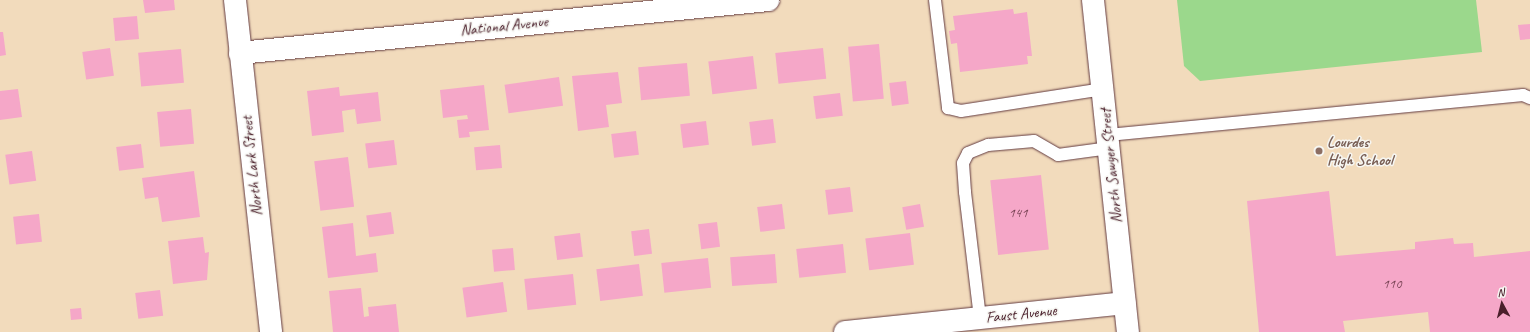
<!DOCTYPE html>
<html>
<head>
<meta charset="utf-8">
<style>
  body { margin:0 }
  #map { position:relative; width:1530px; height:332px; overflow:hidden; background:#f2dbbc; font-family:Caveat,sans-serif }
  div>[style] { position:absolute }
  [style*='--x'] { left:calc(var(--x)*1px); top:calc(var(--y)*1px); width:calc(var(--w)*1px); rotate:calc(var(--a)*1deg) }
  .green>* { inset:0; background:#9bd88c }
  .building>* { inset:0; background:#f5a7c8; transform-origin:0 0 }
  .roads { filter:drop-shadow(0 0 1px #633b41) drop-shadow(0 0 1px #633b41) }
  .service>* { height:12px; margin:-6px; padding:0 6px; transform-origin:6px; border-radius:6px; background:#fff }
  .minor>* { height:22px; margin:-11px; padding:0 11px; transform-origin:11px; border-radius:11px; background:#fff }
  .tertiary>* { height:22px; margin:-11px; padding:0 11px; transform-origin:11px; border-radius:11px; background:#fff }
  .dots>* { width:11px; height:11px; translate:-50% -50%; box-sizing:border-box; border:2px solid #f6f6f2; border-radius:50% }
  span { translate:-50% -50%; white-space:nowrap; text-align:center; line-height:1.15; -webkit-text-stroke:3px #f6f6f2; paint-order:stroke }
  .number-label { font-size:14px; color:#754152 }
  .number-label span { -webkit-text-stroke-width:0 }
  .street-label { font-size:16px; color:#4a1f2b }
  .education-label { font-size:16px; color:#785e54; font-weight:700 }
  .left { translate:0 -50%; text-align:left }
  .north { position:absolute; left:1482px; top:284px; width:40px; height:40px; -webkit-text-stroke:3px #f6f6f2; paint-order:stroke; rotate:353deg; font-size:11px; font-weight:700; line-height:16px; text-align:center; color:#4a1f2b }
  .north::after { content:''; display:block; margin:auto; width:14px; height:18px; background:#4a1f2b; clip-path:polygon(50% 0,100% 100%,50% 72%,0 100%) }
</style>
</head>
<body>
<div id="map">
  <div class="green">
    <i style="clip-path:polygon(1177px 0,1476px 0,1482px 52px,1200px 81px,1184px 66px)"></i>
  </div>
  <div class="building">
    <i style="clip-path:polygon(143px 0,174px 0,175px 10px,145px 13px)"></i>
    <i style="clip-path:polygon(1013px 9px,1014px 14px,1027px 12px,1032px 56px,1027px 56px,1028px 64px,960px 72px,957px 43px,951px 44px,949px 31px,955px 30px,953px 16px)"></i>
    <i style="left:137px;top:16px;width:23px;height:24px;rotate:85deg"></i>
    <i style="clip-path:polygon(1530px 24px,1530px 39px,1520px 40px,1518px 25px)"></i>
    <i style="clip-path:polygon(0 32px,3px 32px,6px 55px,0 56px)"></i>
    <i style="left:879px;top:44px;width:55px;height:31px;rotate:85deg"></i>
    <i style="left:110px;top:48px;width:28px;height:28px;rotate:82deg"></i>
    <i style="left:823px;top:48px;width:31px;height:48px;rotate:84deg"></i>
    <i style="left:181px;top:49px;width:34px;height:43px;rotate:85deg"></i>
    <i style="left:753px;top:56px;width:33px;height:45px;rotate:83deg"></i>
    <i style="left:687px;top:63px;width:33px;height:49px;rotate:85deg"></i>
    <i style="clip-path:polygon(618px 72px,622px 103px,606px 105px,609px 127px,578px 131px,572px 76px)"></i>
    <i style="left:559px;top:77px;width:29px;height:55px;rotate:82deg"></i>
    <i style="left:906px;top:81px;width:23px;height:17px;rotate:83deg"></i>
    <i style="clip-path:polygon(484px 85px,489px 130px,469px 132px,470px 137px,459px 138px,457px 120px,468px 119px,467px 115px,443px 118px,440px 90px)"></i>
    <i style="clip-path:polygon(339px 87px,340px 96px,378px 92px,381px 121px,357px 124px,355px 109px,342px 111px,344px 132px,312px 136px,307px 91px)"></i>
    <i style="clip-path:polygon(18px 89px,22px 117px,0 120px,0 91px)"></i>
    <i style="left:840px;top:93px;width:23px;height:27px;rotate:83deg"></i>
    <i style="left:191px;top:109px;width:35px;height:34px;rotate:85deg"></i>
    <i style="left:773px;top:119px;width:24px;height:24px;rotate:83deg"></i>
    <i style="left:706px;top:121px;width:24px;height:26px;rotate:83deg"></i>
    <i style="left:636px;top:131px;width:24px;height:25px;rotate:83deg"></i>
    <i style="left:394px;top:140px;width:25px;height:29px;rotate:83deg"></i>
    <i style="left:141px;top:144px;width:24px;height:25px;rotate:83deg"></i>
    <i style="left:500px;top:145px;width:23px;height:26px;rotate:85deg"></i>
    <i style="left:32px;top:151px;width:30px;height:27px;rotate:82deg"></i>
    <i style="left:348px;top:157px;width:50px;height:34px;rotate:83deg"></i>
    <i style="clip-path:polygon(194px 171px,200px 217px,162px 222px,158px 197px,145px 199px,142px 178px)"></i>
    <i style="left:1041px;top:175px;width:75px;height:51px;rotate:84deg"></i>
    <i style="left:850px;top:187px;width:25px;height:25px;rotate:83deg"></i>
    <i style="clip-path:polygon(1329px 191px,1336px 256px,1415px 249px,1415px 242px,1453px 238px,1454px 244px,1473px 243px,1474px 257px,1530px 251px,1530px 332px,1430px 332px,1428px 312px,1343px 321px,1345px 332px,1259px 332px,1247px 201px)"></i>
    <i style="left:782px;top:204px;width:25px;height:25px;rotate:83deg"></i>
    <i style="left:920px;top:204px;width:23px;height:18px;rotate:80deg"></i>
    <i style="left:391px;top:212px;width:22px;height:25px;rotate:82deg"></i>
    <i style="left:39px;top:214px;width:28px;height:26px;rotate:84deg"></i>
    <i style="left:717px;top:222px;width:25px;height:19px;rotate:83deg"></i>
    <i style="clip-path:polygon(353px 223px,356px 256px,376px 253px,378px 272px,328px 278px,322px 227px)"></i>
    <i style="left:649px;top:229px;width:25px;height:18px;rotate:83deg"></i>
    <i style="left:580px;top:233px;width:24px;height:26px;rotate:83deg"></i>
    <i style="left:910px;top:233px;width:32px;height:45px;rotate:83deg"></i>
    <i style="clip-path:polygon(203px 237px,205px 253px,209px 252px,207px 280px,173px 284px,168px 241px)"></i>
    <i style="left:843px;top:244px;width:29px;height:47px;rotate:84deg"></i>
    <i style="left:513px;top:248px;width:22px;height:21px;rotate:85deg"></i>
    <i style="left:775px;top:254px;width:29px;height:45px;rotate:86deg"></i>
    <i style="left:708px;top:258px;width:30px;height:47px;rotate:84deg"></i>
    <i style="left:639px;top:264px;width:32px;height:43px;rotate:83deg"></i>
    <i style="left:573px;top:274px;width:31px;height:49px;rotate:84deg"></i>
    <i style="left:503px;top:282px;width:30px;height:41px;rotate:82deg"></i>
    <i style="clip-path:polygon(361px 288px,364px 317px,369px 316px,368px 307px,396px 304px,399px 332px,333px 332px,329px 291px)"></i>
    <i style="left:160px;top:290px;width:26px;height:25px;rotate:83deg"></i>
    <i style="left:81px;top:308px;width:11px;height:11px;rotate:85deg"></i>
  </div>
  <div class="roads">
    <div class="service">
      <i style="--x:935;--y:0;--w:109;--a:83.1"></i>
      <i style="--x:948;--y:108;--w:13;--a:13"></i>
      <i style="--x:961;--y:111;--w:144;--a:-8.8"></i>
      <i style="--x:1108;--y:135;--w:417;--a:-5.5"></i>
      <i style="--x:1523;--y:95;--w:8;--a:23"></i>
      <i style="--x:980;--y:318;--w:127;--a:-96.8"></i>
      <i style="--x:965;--y:192;--w:29;--a:-94"></i>
      <i style="--x:963;--y:163;--w:11;--a:-63"></i>
      <i style="--x:968;--y:153;--w:22;--a:-22"></i>
      <i style="--x:988;--y:145;--w:46;--a:-5"></i>
      <i style="--x:1034;--y:141;--w:28;--a:30"></i>
      <i style="--x:1058;--y:155;--w:52;--a:-7.7"></i>
    </div>
    <div class="minor">
      <i style="--x:235;--y:0;--w:334;--a:83.8"></i>
      <i style="--x:240;--y:53;--w:531;--a:-5.73"></i>
      <i style="--x:845;--y:332;--w:281;--a:-5.9"></i>
    </div>
    <div class="tertiary">
      <i style="--x:1093;--y:0;--w:334;--a:84"></i>
    </div>
  </div>
  <div class="dots">
    <i style="left:1319px;top:151px;background:#8d6e63"></i>
  </div>
  <div class="number-label">
    <span style="left:1018px;top:213px">141</span>
    <span style="left:1392px;top:284px">110</span>
  </div>
  <div class="street-label">
    <span style="left:504px;top:26px;rotate:-6deg">National Avenue</span>
    <span style="left:252px;top:166px;rotate:-96deg">North Lark Street</span>
    <span style="left:1111px;top:166px;rotate:-96deg">North Sawyer Street</span>
    <span style="left:1021px;top:314px;rotate:-6deg">Faust Avenue</span>
  </div>
  <div class="education-label">
    <span class="left" style="left:1327px;top:151px">Lourdes<br>High School</span>
  </div>
  <div class="north">N</div>
</div>
</body>
</html>
